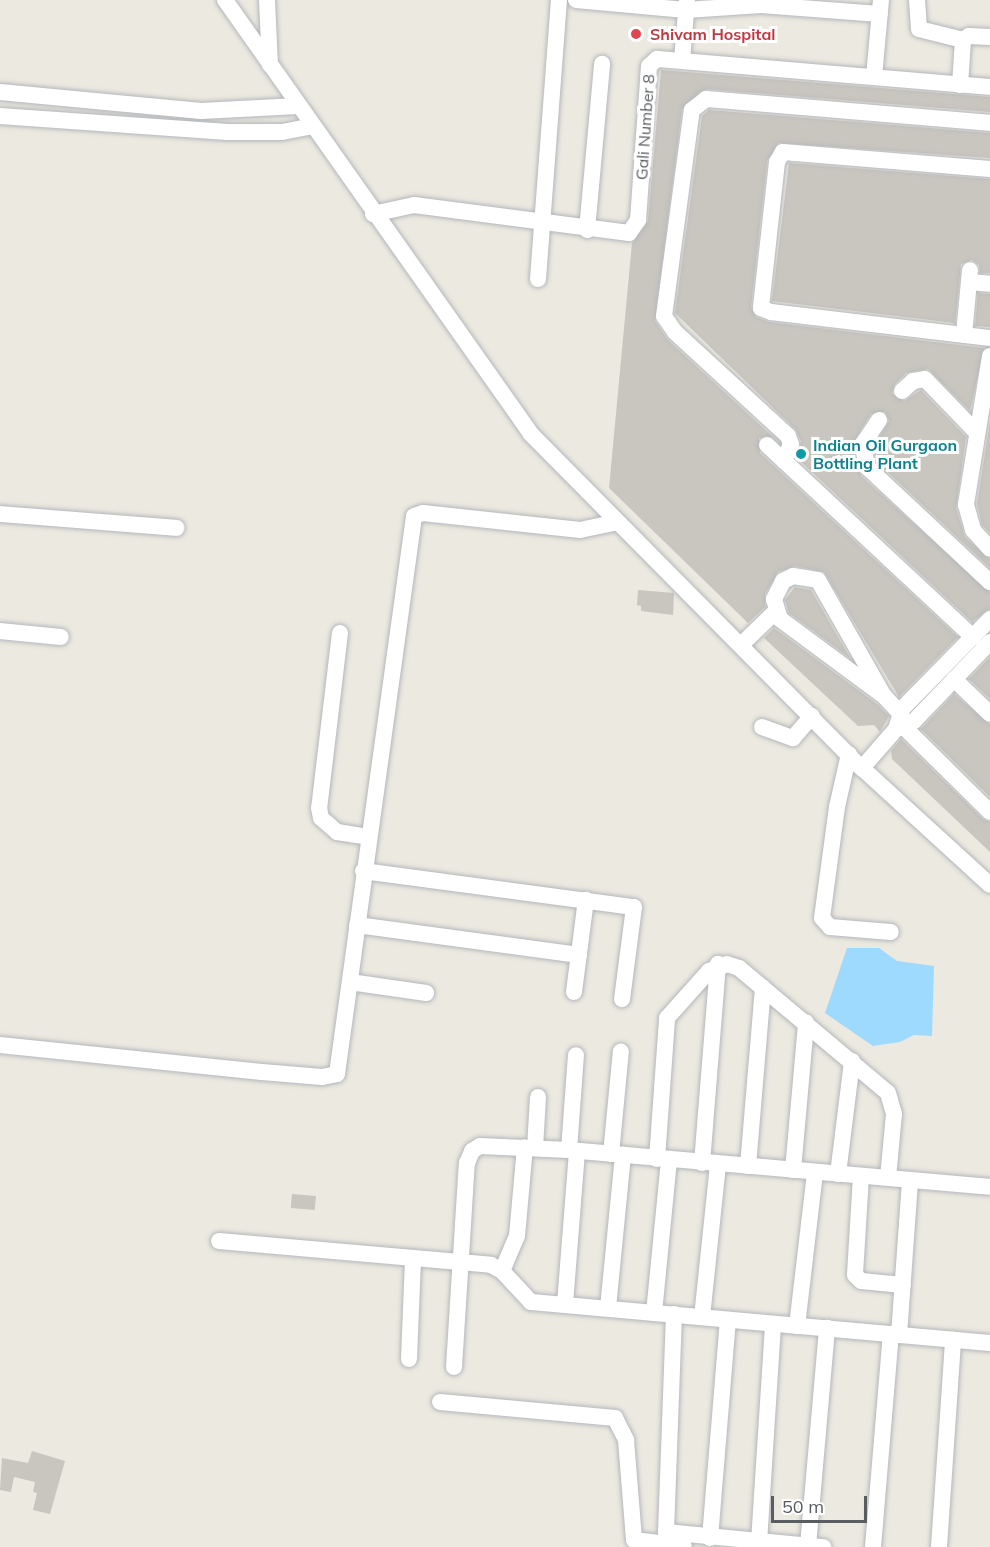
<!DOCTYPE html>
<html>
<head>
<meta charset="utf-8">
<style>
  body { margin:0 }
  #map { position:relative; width:990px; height:1547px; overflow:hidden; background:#ece9e0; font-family:Mulish,sans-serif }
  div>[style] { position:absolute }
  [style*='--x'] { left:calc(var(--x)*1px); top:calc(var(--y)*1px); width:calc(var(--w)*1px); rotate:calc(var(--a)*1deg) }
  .water>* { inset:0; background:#9ed9fe }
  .building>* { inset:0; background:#c9c5bf; transform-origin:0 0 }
  .roads { filter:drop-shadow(0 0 2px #b3b7bb) drop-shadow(0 0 2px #b3b7bb) }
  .minor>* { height:16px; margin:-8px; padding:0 8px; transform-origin:8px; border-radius:8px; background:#fff }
  .dots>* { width:16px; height:16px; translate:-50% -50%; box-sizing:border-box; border:3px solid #fff; border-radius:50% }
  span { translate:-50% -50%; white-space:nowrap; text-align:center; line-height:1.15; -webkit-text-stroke:6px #fff; paint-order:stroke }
  .health-label { font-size:16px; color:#be3a42; font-weight:700 }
  .left { translate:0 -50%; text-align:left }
  .street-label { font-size:16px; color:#595d61 }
  .culture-label { font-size:16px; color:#0d838f; font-weight:700 }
  .scale { position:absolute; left:771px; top:1496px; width:96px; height:27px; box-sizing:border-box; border:3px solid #595d61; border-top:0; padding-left:8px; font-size:18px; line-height:21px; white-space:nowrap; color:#595d61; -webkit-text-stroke:4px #fff; paint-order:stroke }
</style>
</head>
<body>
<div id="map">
  <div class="water">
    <i style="clip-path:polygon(847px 948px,879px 948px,897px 961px,934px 966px,932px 1036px,914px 1035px,900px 1042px,873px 1046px,825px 1013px)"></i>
  </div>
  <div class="building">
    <i style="clip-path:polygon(661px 70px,990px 97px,990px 112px,707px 89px,682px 109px,655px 321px,668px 340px,773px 437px,759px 438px,760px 453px,958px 637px,899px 697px,824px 572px,795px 566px,778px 572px,765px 594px,765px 607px,748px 623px,609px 488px,632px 243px,648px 221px)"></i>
    <i style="clip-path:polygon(709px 110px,990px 133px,990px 158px,778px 143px,767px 161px,751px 307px,756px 317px,769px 322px,984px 348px,970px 411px,928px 369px,906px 373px,895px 384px,892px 393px,904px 401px,921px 390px,966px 437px,956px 508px,965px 537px,990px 559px,990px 568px,877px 462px,873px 447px,889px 421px,885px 412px,871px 414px,852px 444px,861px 476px,990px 592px,990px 609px,972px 622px,797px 458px,801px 441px,795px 429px,675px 313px,702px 116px)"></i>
    <i style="clip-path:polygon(789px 163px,990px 179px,990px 273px,980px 273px,979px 265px,972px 260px,961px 264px,955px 323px,772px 301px)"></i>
    <i style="clip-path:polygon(978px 293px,990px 294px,990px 327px,975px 326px)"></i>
    <i style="clip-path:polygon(990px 422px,990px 533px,982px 525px,977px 504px)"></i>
    <i style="clip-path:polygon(795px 587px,811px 590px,850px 658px,789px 613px,785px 600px)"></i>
    <i style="clip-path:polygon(638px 590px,674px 593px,673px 615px,641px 611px,641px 606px,637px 605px)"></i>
    <i style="clip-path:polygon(774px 628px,877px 704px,889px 716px,880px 732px,874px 725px,858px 726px,764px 638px)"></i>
    <i style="clip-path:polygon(990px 657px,990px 699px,969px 679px)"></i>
    <i style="clip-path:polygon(954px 694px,990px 724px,990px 797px,921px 729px)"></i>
    <i style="clip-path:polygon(901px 739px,983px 819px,990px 822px,990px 852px,892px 759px,891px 751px)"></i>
    <i style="left:292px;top:1194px;width:24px;height:14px;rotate:5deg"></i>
    <i style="clip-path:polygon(32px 1451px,65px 1461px,50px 1514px,33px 1510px,37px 1493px,33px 1492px,35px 1482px,14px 1477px,11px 1492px,0 1490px,2px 1458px,28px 1463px)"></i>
  </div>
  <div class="roads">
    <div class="minor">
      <i style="--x:225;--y:0;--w:531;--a:54.81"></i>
      <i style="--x:531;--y:434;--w:470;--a:45.3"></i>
      <i style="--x:862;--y:768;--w:173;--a:42.4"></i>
      <i style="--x:267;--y:0;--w:65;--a:87.4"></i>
      <i style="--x:576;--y:0;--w:110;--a:5.2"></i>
      <i style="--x:686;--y:10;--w:75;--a:-3.8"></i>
      <i style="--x:761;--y:5;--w:119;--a:4.3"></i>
      <i style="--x:917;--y:0;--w:29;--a:86"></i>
      <i style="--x:919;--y:29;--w:45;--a:14"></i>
      <i style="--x:682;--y:60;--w:59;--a:-85.2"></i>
      <i style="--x:874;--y:77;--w:77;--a:-84.8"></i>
      <i style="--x:960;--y:85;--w:45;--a:-86.2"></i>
      <i style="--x:963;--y:40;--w:7;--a:-34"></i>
      <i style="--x:969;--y:36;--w:21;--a:3"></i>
      <i style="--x:0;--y:92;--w:202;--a:5.4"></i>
      <i style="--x:201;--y:111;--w:97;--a:-3"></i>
      <i style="--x:0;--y:116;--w:228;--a:4"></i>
      <i style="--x:227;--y:132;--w:55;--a:0"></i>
      <i style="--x:282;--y:132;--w:31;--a:-11"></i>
      <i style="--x:990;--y:169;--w:208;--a:-175.3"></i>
      <i style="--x:783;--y:152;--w:12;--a:121"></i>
      <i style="--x:777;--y:162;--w:147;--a:96.3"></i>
      <i style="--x:761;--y:308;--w:11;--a:22"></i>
      <i style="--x:771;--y:312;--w:221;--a:6.8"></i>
      <i style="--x:373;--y:214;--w:42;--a:-12.4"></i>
      <i style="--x:414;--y:205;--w:217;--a:7.4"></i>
      <i style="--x:629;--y:233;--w:16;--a:-55"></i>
      <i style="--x:638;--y:220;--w:154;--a:-85.9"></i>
      <i style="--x:649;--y:66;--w:11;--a:-41"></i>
      <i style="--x:657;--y:59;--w:334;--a:4.8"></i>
      <i style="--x:587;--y:230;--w:167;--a:-84.8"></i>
      <i style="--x:538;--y:279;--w:280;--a:-85.7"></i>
      <i style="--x:969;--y:282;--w:21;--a:5"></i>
      <i style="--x:964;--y:335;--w:65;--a:-84.7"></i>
      <i style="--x:990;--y:356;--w:151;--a:99.2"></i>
      <i style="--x:966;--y:505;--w:26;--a:74"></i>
      <i style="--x:973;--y:530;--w:25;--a:48"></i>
      <i style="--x:902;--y:391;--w:15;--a:-42"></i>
      <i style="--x:913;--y:381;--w:12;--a:-9"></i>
      <i style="--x:925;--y:379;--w:75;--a:46.1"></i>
      <i style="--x:879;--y:420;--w:30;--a:124"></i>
      <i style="--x:862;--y:445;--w:24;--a:75"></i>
      <i style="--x:868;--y:468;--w:167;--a:43.1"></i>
      <i style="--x:767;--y:445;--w:282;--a:43"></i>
      <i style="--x:784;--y:461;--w:18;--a:-68"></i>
      <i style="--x:791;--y:444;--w:9;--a:-111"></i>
      <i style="--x:788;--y:436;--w:154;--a:-137.4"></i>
      <i style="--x:675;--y:332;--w:19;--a:-125"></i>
      <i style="--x:664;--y:316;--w:208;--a:-82.3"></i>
      <i style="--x:692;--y:110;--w:18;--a:-38"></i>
      <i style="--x:706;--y:99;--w:285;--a:4.8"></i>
      <i style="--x:0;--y:514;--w:177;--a:4.5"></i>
      <i style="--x:0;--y:631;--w:61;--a:5.6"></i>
      <i style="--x:340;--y:633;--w:176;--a:96.8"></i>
      <i style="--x:319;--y:808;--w:10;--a:79"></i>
      <i style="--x:321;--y:818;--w:21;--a:41"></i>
      <i style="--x:337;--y:832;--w:30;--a:9"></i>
      <i style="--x:741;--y:645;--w:47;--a:-44.1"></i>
      <i style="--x:954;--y:679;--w:50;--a:44.2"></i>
      <i style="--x:884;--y:696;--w:129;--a:-143.5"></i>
      <i style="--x:780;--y:619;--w:21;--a:-107"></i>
      <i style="--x:774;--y:599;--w:20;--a:-63"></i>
      <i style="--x:783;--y:581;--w:11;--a:-27"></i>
      <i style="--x:793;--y:576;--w:25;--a:9"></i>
      <i style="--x:818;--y:580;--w:133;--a:60.4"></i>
      <i style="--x:884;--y:696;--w:25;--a:47"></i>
      <i style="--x:903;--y:726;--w:122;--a:44.7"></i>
      <i style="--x:762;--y:727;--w:33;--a:20"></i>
      <i style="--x:793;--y:738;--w:29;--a:-49"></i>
      <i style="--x:896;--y:729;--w:20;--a:-24"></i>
      <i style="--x:914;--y:721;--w:110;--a:-46.1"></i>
      <i style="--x:849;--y:754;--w:54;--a:102.8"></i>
      <i style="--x:837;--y:807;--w:112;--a:97.7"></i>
      <i style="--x:822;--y:918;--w:12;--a:48"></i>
      <i style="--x:830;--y:927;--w:61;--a:4.7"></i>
      <i style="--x:862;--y:768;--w:52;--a:-48.9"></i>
      <i style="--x:896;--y:729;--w:21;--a:-73"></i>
      <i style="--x:902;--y:709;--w:126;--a:-45.6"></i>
      <i style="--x:363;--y:871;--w:273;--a:7.6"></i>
      <i style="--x:634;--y:907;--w:93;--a:97.4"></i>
      <i style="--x:357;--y:925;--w:224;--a:7.7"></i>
      <i style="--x:350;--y:982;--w:77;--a:8.2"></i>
      <i style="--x:574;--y:992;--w:93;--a:-82.6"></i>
      <i style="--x:0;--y:1045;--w:263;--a:5.9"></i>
      <i style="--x:262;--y:1072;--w:60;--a:4.8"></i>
      <i style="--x:322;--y:1077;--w:15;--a:-11"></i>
      <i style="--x:337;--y:1074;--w:563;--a:-82.14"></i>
      <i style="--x:414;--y:516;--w:9;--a:-18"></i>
      <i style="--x:423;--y:513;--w:158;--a:6.2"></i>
      <i style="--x:580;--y:530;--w:38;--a:-12"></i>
      <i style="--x:535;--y:1148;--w:51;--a:-86.6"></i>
      <i style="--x:569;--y:1150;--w:95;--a:-85.8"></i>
      <i style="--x:611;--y:1154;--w:103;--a:-84.5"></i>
      <i style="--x:657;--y:1159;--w:141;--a:-85.9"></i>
      <i style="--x:667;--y:1018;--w:63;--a:-48.2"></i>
      <i style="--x:709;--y:971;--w:19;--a:-21"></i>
      <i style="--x:727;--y:964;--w:13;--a:18"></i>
      <i style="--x:739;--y:968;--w:194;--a:40"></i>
      <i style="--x:888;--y:1093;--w:22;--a:74"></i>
      <i style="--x:894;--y:1114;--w:64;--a:95.4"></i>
      <i style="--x:702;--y:1163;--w:200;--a:-85.4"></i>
      <i style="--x:748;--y:1166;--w:179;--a:-85.2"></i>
      <i style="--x:793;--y:1170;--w:148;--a:-84.9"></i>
      <i style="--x:838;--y:1174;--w:114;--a:-82.9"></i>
      <i style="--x:861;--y:1176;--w:99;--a:93.5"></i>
      <i style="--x:855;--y:1275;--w:8;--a:45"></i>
      <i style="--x:861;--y:1281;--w:42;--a:5.4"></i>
      <i style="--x:219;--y:1241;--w:273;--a:5"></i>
      <i style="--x:491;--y:1265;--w:13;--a:29"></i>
      <i style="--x:502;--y:1271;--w:42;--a:46.9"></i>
      <i style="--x:531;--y:1302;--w:461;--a:5.1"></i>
      <i style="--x:502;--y:1271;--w:38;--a:-67"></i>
      <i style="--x:517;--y:1236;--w:89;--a:-84.9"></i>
      <i style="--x:565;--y:1304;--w:153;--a:-85.5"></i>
      <i style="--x:608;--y:1308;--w:154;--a:-84.4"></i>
      <i style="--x:654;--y:1313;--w:154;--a:-84.4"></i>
      <i style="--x:674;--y:1314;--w:218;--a:92.1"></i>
      <i style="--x:666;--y:1532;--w:158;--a:5.5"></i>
      <i style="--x:702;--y:1317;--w:154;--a:-84"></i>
      <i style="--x:797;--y:1326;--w:155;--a:-83.3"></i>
      <i style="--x:899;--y:1335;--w:155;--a:-85.9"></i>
      <i style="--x:409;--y:1359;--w:101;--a:-87.7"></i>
      <i style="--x:454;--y:1367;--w:204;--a:-86.4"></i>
      <i style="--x:467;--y:1163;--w:13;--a:-67"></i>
      <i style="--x:472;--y:1151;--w:9;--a:-32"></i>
      <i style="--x:480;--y:1146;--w:89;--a:2.6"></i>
      <i style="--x:569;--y:1150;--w:423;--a:5"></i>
      <i style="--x:440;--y:1402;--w:176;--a:5.2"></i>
      <i style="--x:615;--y:1418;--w:25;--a:63"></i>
      <i style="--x:626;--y:1440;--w:100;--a:85.4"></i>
      <i style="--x:634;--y:1540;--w:50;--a:6.8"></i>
      <i style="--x:710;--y:1538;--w:219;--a:-85.3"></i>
      <i style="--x:759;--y:1542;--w:218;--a:-86.3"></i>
      <i style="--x:808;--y:1546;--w:219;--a:-85"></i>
      <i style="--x:873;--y:1547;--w:214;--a:-85.2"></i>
      <i style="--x:939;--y:1547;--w:208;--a:-86.1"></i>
    </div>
  </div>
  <div class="dots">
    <i style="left:636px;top:34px;background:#e0444e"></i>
    <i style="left:801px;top:454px;background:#0f9aa8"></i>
  </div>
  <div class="health-label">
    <span class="left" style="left:650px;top:34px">Shivam Hospital</span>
  </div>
  <div class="street-label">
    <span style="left:645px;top:127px;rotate:-86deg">Gali Number 8</span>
  </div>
  <div class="culture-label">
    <span class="left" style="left:813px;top:454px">Indian Oil Gurgaon<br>Bottling Plant</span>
  </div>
  <div class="scale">50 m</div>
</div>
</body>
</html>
